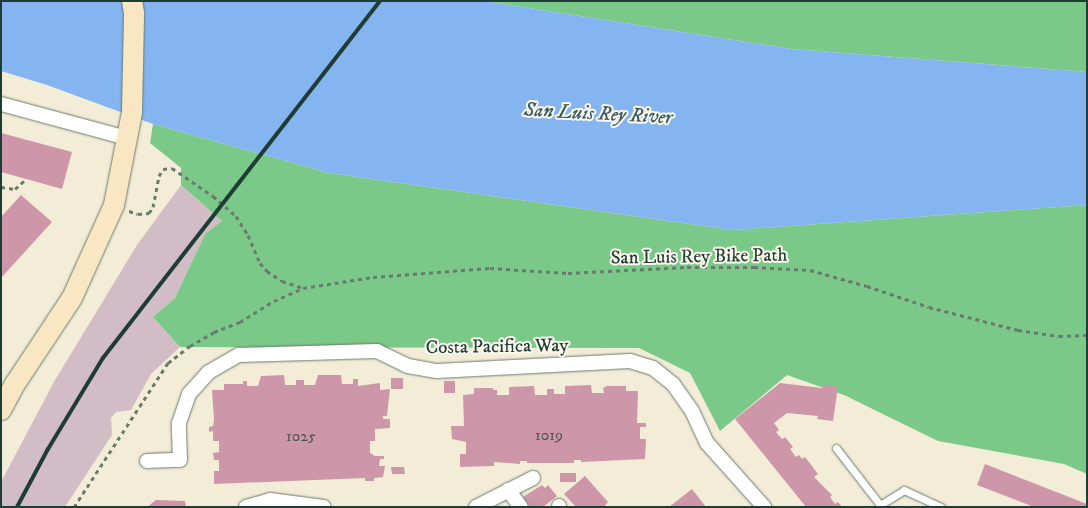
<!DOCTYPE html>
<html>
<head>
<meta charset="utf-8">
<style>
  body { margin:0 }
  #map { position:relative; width:1088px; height:508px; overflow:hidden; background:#f3edd7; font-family:"IM FELL DW Pica",serif }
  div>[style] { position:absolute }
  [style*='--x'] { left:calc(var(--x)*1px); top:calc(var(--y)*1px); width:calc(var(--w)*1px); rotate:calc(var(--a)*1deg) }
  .industrial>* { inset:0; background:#d2bdc6 }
  .green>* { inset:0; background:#7bc989 }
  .water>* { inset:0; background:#85b5f0 }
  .building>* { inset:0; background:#ce97a9; transform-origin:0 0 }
  .path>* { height:3px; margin-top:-1.5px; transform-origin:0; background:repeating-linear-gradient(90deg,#697b6d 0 4px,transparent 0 8px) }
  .roads { filter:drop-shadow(0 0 1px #697b6d) drop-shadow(0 0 1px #697b6d) }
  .lane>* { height:7px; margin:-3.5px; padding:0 3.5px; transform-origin:3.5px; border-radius:3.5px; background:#fff }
  .street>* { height:14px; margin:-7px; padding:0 7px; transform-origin:7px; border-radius:7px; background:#fff }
  .secondary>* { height:20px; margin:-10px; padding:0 10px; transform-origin:10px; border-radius:10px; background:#f9e7c3 }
  .rail>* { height:4px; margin:-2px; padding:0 2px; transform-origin:2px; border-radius:2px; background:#1f3d34 }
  span { translate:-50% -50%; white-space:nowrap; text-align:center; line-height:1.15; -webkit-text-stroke:4px #fbf7ec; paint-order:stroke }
  .number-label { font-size:16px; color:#4b5451 }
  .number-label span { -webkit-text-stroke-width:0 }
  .street-label { font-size:19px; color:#1f3d34 }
  .water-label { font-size:20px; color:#385b63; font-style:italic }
  .frame { position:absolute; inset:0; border:2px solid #1f3d34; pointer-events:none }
</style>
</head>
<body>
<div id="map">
  <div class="industrial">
    <i style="clip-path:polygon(181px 185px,222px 221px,205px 234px,175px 298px,153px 317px,180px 347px,151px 374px,131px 410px,116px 412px,111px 418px,112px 435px,65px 507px,1px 507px,1px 482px,55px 380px,137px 245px)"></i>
  </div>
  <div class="green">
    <i style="clip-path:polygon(484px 1px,1087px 1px,1087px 72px,792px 49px)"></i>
    <i style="clip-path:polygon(153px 124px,329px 173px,732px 230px,1087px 205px,1087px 474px,1064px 464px,938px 441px,844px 395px,787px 375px,720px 431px,690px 373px,639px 348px,180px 347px,153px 317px,175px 298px,205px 234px,222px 221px,181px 185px,181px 168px,150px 143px)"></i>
  </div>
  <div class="water">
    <i style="clip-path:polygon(1px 1px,484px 1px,792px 49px,1087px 72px,1087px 205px,732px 230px,329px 173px,153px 124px,47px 85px,1px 71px)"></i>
  </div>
  <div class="building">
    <i style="clip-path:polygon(1px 133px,72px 152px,62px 189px,1px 172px)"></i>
    <i style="clip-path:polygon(21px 195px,52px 222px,1px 278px,1px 217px)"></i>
    <i style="clip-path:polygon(284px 375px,285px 385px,296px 385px,296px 380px,304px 380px,304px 385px,315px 385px,318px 375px,341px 375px,342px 384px,353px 384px,353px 379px,358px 379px,358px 386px,380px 383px,380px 390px,390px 389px,387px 416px,383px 416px,383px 419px,390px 419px,390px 428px,375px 429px,375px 441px,370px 441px,370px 453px,375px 456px,384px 456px,384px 459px,380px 459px,379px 466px,385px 466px,383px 477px,374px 478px,374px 481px,365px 481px,365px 478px,214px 484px,214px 471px,219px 471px,219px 460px,214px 460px,213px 453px,219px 452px,219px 441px,213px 441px,213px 431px,209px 432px,209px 427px,213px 426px,214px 420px,212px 390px,224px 390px,224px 384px,243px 384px,243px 381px,247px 381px,247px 386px,258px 386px,261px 376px)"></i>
    <i style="left:391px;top:378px;width:12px;height:11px"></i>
    <i style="left:444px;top:381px;width:11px;height:12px"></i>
    <i style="clip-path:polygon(780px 383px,822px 388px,823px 385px,838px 387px,833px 421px,817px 419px,818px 416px,787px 413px,774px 423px,779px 430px,776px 432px,782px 439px,785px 437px,793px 447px,790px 449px,796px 457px,799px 455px,802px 459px,805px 457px,818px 474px,814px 477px,832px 495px,830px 497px,835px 504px,838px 502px,842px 507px,806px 507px,735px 419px)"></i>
    <i style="clip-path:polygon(591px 385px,592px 393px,604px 393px,603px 388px,607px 386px,626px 386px,626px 391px,638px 391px,637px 423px,646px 423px,646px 427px,640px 427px,640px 439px,646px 439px,645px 459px,581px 462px,581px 460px,574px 460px,574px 463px,527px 463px,527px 461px,520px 461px,520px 464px,494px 462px,494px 466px,460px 467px,460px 454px,466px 454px,466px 442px,452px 439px,451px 426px,464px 426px,463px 395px,474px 394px,474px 388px,493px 388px,493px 390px,497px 390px,497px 395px,509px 395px,509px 387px,534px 386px,535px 395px,547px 395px,547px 389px,554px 389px,554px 394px,565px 394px,565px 386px)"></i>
    <i style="clip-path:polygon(985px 464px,1087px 504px,1087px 507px,1034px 507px,977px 485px)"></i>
    <i style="clip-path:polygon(391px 467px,404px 467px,405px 474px,392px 474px)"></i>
    <i style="left:560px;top:473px;width:16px;height:9px"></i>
    <i style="clip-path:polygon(585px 476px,608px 502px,604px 507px,576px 507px,564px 494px)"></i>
    <i style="clip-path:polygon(542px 485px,545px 488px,548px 485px,557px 496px,543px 507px,530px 507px,523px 497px)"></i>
    <i style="clip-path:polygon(692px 489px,706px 507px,669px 507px)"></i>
    <i style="clip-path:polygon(156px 500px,185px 501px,186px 507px,147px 507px)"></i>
  </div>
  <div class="path">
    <i style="--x:1;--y:187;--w:14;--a:8"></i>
    <i style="--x:15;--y:189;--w:15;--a:-42"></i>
    <i style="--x:129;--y:211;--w:9;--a:18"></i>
    <i style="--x:138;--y:214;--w:11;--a:-5"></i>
    <i style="--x:149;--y:213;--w:7;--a:-56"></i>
    <i style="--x:153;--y:207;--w:32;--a:-79"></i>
    <i style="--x:159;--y:176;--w:8;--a:-60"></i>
    <i style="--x:163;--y:169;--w:9;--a:-6"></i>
    <i style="--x:172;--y:168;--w:50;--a:34.3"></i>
    <i style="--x:213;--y:196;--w:30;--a:41"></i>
    <i style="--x:236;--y:216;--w:22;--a:58"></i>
    <i style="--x:248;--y:235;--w:30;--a:67"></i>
    <i style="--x:260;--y:263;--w:11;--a:49"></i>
    <i style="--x:267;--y:271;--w:18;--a:34"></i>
    <i style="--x:282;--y:281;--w:22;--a:18"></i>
    <i style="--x:74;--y:507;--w:172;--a:-56.9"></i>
    <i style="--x:168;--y:363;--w:28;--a:-38"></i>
    <i style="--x:190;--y:346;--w:28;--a:-30"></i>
    <i style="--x:214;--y:332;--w:28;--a:-21"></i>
    <i style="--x:240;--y:322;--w:40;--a:-32"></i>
    <i style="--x:274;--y:301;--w:32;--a:-24"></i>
    <i style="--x:303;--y:288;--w:71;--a:-8.9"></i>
    <i style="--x:373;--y:277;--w:117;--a:-4.4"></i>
    <i style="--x:490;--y:268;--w:78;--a:3.7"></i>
    <i style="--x:568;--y:273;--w:119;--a:-2.9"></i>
    <i style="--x:687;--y:267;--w:67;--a:0"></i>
    <i style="--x:754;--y:267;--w:56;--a:3.1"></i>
    <i style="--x:810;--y:270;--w:59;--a:15.7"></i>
    <i style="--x:867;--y:286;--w:65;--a:18.7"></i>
    <i style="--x:929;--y:307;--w:92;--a:14.5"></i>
    <i style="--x:1018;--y:330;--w:41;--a:8.3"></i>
    <i style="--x:1059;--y:336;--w:28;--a:-2"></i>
  </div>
  <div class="roads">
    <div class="lane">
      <i style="--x:836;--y:448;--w:72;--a:52.3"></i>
      <i style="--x:881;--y:507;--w:2;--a:-117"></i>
      <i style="--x:880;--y:505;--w:28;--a:-32"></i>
      <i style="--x:904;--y:490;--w:41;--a:24.7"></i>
    </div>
    <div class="street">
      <i style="--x:1;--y:104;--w:131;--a:15.1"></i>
      <i style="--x:147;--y:461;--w:33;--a:-2"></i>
      <i style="--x:180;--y:460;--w:37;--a:-92"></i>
      <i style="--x:179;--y:423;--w:31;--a:-71"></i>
      <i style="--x:189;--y:394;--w:30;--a:-48"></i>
      <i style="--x:209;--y:372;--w:34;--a:-30"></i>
      <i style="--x:239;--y:355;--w:138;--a:-1.7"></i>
      <i style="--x:377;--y:351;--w:34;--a:26"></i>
      <i style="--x:408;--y:366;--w:29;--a:10"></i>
      <i style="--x:437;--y:371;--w:193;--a:-3"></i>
      <i style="--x:630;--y:361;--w:24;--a:17"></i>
      <i style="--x:653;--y:368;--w:26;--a:39"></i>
      <i style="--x:673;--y:384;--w:33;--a:55"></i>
      <i style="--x:692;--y:411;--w:35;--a:65"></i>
      <i style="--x:707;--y:443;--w:86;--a:48.3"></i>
      <i style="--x:508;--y:490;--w:21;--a:53"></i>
      <i style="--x:246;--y:507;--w:25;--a:-16"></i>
      <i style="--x:270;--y:500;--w:54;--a:7.4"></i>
      <i style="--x:476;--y:507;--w:64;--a:-27"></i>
      <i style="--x:559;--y:507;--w:1;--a:-90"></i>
    </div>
    <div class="secondary">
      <i style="--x:1;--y:410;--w:30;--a:-62"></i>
      <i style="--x:15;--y:384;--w:103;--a:-56.5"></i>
      <i style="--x:72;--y:298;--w:102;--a:-65.7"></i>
      <i style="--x:114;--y:205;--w:95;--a:-79"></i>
      <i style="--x:132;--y:112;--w:99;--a:-88.8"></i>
      <i style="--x:134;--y:13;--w:12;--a:-99"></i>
    </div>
  </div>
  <div class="rail">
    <i style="--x:17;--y:507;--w:66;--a:-61.9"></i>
    <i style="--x:48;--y:449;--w:106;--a:-58.9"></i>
    <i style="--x:103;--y:358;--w:452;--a:-52.2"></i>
  </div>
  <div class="number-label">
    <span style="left:549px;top:435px">1019</span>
    <span style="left:301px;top:436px">1025</span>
  </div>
  <div class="street-label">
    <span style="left:699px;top:257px;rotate:-1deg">San Luis Rey Bike Path</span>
    <span style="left:497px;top:347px;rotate:-1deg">Costa Pacifica Way</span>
  </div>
  <div class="water-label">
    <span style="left:598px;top:114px;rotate:3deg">San Luis Rey River</span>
  </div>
  <div class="frame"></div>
</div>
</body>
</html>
